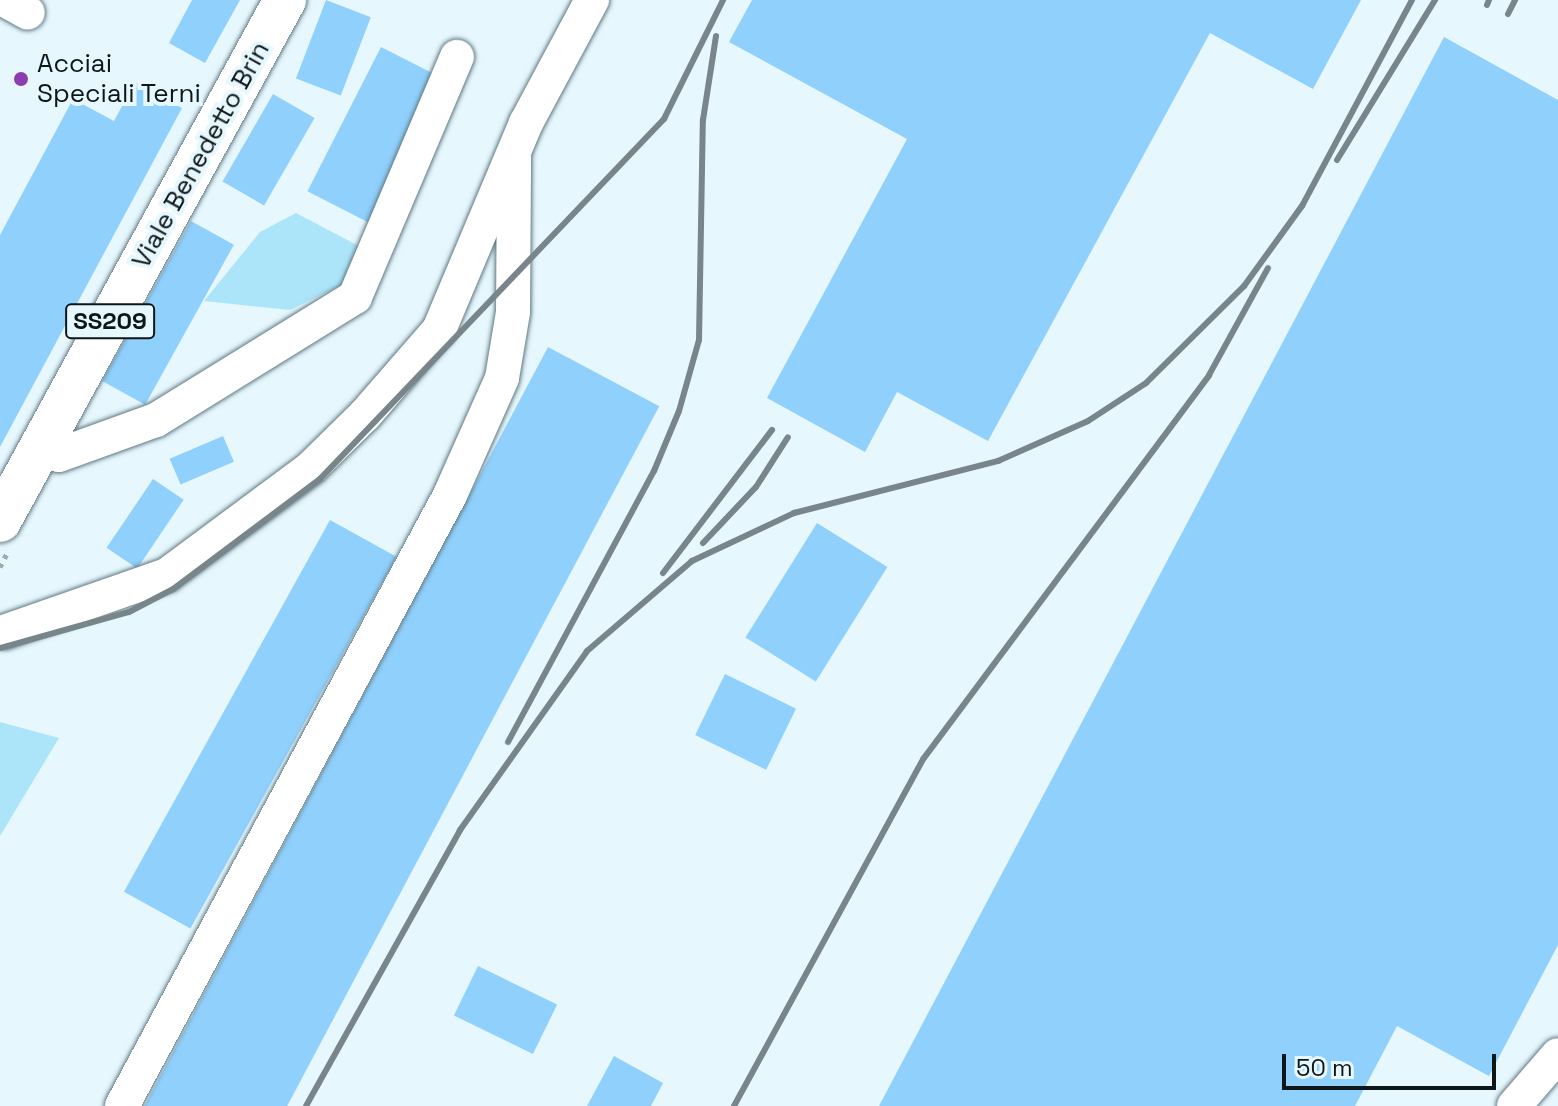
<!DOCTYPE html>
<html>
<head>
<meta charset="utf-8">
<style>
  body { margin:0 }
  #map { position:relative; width:1558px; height:1106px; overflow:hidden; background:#e6f7fd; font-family:"Space Grotesk",sans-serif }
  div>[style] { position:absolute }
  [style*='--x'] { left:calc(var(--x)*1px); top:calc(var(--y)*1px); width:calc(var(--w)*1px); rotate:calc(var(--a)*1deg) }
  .green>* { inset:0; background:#ace5f9 }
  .building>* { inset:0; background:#90d0fc; transform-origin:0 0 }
  .path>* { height:5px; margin-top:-2.5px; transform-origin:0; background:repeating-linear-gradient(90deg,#9dabb0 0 4px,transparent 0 10px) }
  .roads { filter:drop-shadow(0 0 2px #5f7881) drop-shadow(0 0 2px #5f7881) }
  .minor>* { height:34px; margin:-17px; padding:0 17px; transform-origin:17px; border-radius:17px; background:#fff }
  .major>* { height:42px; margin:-21px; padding:0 21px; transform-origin:21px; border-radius:21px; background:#fff }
  .rail>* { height:6px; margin:-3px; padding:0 3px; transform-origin:3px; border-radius:3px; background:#78858a }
  .dots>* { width:22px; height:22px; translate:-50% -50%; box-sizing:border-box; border:4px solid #e6f7fd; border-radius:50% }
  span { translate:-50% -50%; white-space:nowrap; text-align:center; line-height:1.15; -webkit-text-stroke:8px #e6f7fd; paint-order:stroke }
  .shield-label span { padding:2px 6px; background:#e6f7fd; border:2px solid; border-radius:6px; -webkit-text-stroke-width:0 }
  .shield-label { font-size:24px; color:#0d171a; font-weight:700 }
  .poi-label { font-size:26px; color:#0d171a }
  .left { translate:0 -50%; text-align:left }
  .street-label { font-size:26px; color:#0d171a }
  .scale { position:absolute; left:1282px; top:1054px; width:214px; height:36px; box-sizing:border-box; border:4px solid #0d171a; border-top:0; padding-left:10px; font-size:24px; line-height:28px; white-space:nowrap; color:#0d171a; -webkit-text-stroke:6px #e6f7fd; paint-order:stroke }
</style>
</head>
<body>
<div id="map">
  <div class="green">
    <i style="clip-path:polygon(296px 213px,374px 254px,366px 273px,290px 310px,204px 301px,260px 232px)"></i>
    <i style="clip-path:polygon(0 722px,59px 738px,0 836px)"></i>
  </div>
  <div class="building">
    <i style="clip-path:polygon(192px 0,240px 0,205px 63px,169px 43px)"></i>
    <i style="left:326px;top:0;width:48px;height:84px;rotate:21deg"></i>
    <i style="clip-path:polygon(752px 0,1361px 0,1313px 89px,1210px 33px,988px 441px,897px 392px,865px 452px,767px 398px,907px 139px,729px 42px)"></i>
    <i style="clip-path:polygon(1444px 37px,1558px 100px,1558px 945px,1489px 1076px,1397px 1026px,1355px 1106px,879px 1106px)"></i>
    <i style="left:381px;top:47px;width:69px;height:162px;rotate:27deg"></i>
    <i style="clip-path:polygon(135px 82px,182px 108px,0 447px,0 235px,73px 99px,114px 121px)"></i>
    <i style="left:273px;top:94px;width:48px;height:101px;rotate:30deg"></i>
    <i style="left:191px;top:221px;width:49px;height:183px;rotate:29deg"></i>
    <i style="left:548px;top:347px;width:126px;height:862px;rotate:28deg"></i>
    <i style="left:223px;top:436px;width:28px;height:58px;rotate:67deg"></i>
    <i style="left:153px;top:479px;width:37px;height:83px;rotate:34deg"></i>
    <i style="left:330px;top:520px;width:76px;height:425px;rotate:29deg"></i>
    <i style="left:817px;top:523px;width:83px;height:135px;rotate:32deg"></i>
    <i style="left:725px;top:674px;width:79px;height:68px;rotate:26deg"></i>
    <i style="left:478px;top:966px;width:88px;height:55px;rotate:26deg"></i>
    <i style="clip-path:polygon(614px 1056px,663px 1083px,651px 1106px,587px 1106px)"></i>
  </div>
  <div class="path">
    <i style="--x:0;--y:567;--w:16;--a:-63"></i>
  </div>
  <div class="roads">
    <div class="minor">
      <i style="--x:5;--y:0;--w:26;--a:29"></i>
      <i style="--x:42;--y:448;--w:18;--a:22"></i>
      <i style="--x:59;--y:455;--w:103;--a:-19.8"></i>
      <i style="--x:156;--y:420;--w:234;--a:-31.7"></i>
      <i style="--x:355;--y:297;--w:261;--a:-67"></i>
      <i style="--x:4;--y:632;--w:173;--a:-19.3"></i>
      <i style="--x:167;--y:575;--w:179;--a:-36.6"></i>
      <i style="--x:311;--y:468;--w:76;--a:-44.5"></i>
      <i style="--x:365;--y:415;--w:113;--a:-49"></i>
      <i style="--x:439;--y:330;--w:225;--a:-67.2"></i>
      <i style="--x:526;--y:123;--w:140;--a:-61.8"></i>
      <i style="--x:122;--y:1106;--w:693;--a:-61.77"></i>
      <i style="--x:450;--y:495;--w:128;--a:-66"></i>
      <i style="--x:502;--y:378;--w:67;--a:-80.5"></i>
      <i style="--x:513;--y:312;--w:157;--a:-89.6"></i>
      <i style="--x:1514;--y:1106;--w:67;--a:-49.2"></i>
    </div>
    <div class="major">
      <i style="--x:0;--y:521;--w:594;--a:-61.32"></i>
    </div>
  </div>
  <div class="rail">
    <i style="--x:1487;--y:5;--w:5;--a:-68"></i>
    <i style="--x:1508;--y:14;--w:16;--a:-63"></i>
    <i style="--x:1337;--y:160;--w:188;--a:-58.5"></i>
    <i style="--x:703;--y:543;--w:77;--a:-46.6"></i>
    <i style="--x:756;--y:487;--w:59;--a:-57.4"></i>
    <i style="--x:663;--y:573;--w:180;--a:-52.7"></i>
    <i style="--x:0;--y:648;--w:134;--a:-15.6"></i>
    <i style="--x:129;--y:612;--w:50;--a:-27.6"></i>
    <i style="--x:173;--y:589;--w:184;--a:-36.8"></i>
    <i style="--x:320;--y:479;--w:498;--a:-46.3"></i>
    <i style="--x:664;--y:119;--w:133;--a:-63.6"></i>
    <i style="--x:508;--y:742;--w:308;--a:-61.7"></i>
    <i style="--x:654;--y:471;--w:65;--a:-67.4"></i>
    <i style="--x:679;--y:411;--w:74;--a:-74.3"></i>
    <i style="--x:699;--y:340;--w:220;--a:-89"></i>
    <i style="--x:703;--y:120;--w:85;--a:-81.2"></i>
    <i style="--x:306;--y:1106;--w:316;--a:-60.8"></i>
    <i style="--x:460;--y:830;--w:219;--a:-54.6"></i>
    <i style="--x:587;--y:651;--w:138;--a:-40.6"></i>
    <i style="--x:692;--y:561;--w:113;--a:-25.2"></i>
    <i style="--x:794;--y:513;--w:211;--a:-14.3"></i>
    <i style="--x:998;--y:461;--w:98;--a:-24"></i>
    <i style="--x:1088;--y:421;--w:69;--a:-33.2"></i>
    <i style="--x:1146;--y:383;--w:138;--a:-44.7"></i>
    <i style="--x:1244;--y:286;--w:99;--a:-54.1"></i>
    <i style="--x:1302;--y:206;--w:234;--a:-61.9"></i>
    <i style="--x:734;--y:1106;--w:396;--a:-61.4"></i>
    <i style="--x:924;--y:758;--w:477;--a:-53.3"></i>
    <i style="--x:1209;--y:375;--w:122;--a:-61.1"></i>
  </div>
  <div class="dots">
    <i style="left:21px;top:79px;background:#8c3eae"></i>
  </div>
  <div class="shield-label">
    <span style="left:110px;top:321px">SS209</span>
  </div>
  <div class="poi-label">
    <span class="left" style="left:37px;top:79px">Acciai<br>Speciali Terni</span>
  </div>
  <div class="street-label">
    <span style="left:201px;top:155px;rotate:-61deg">Viale Benedetto Brin</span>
  </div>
  <div class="scale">50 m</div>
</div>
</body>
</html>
